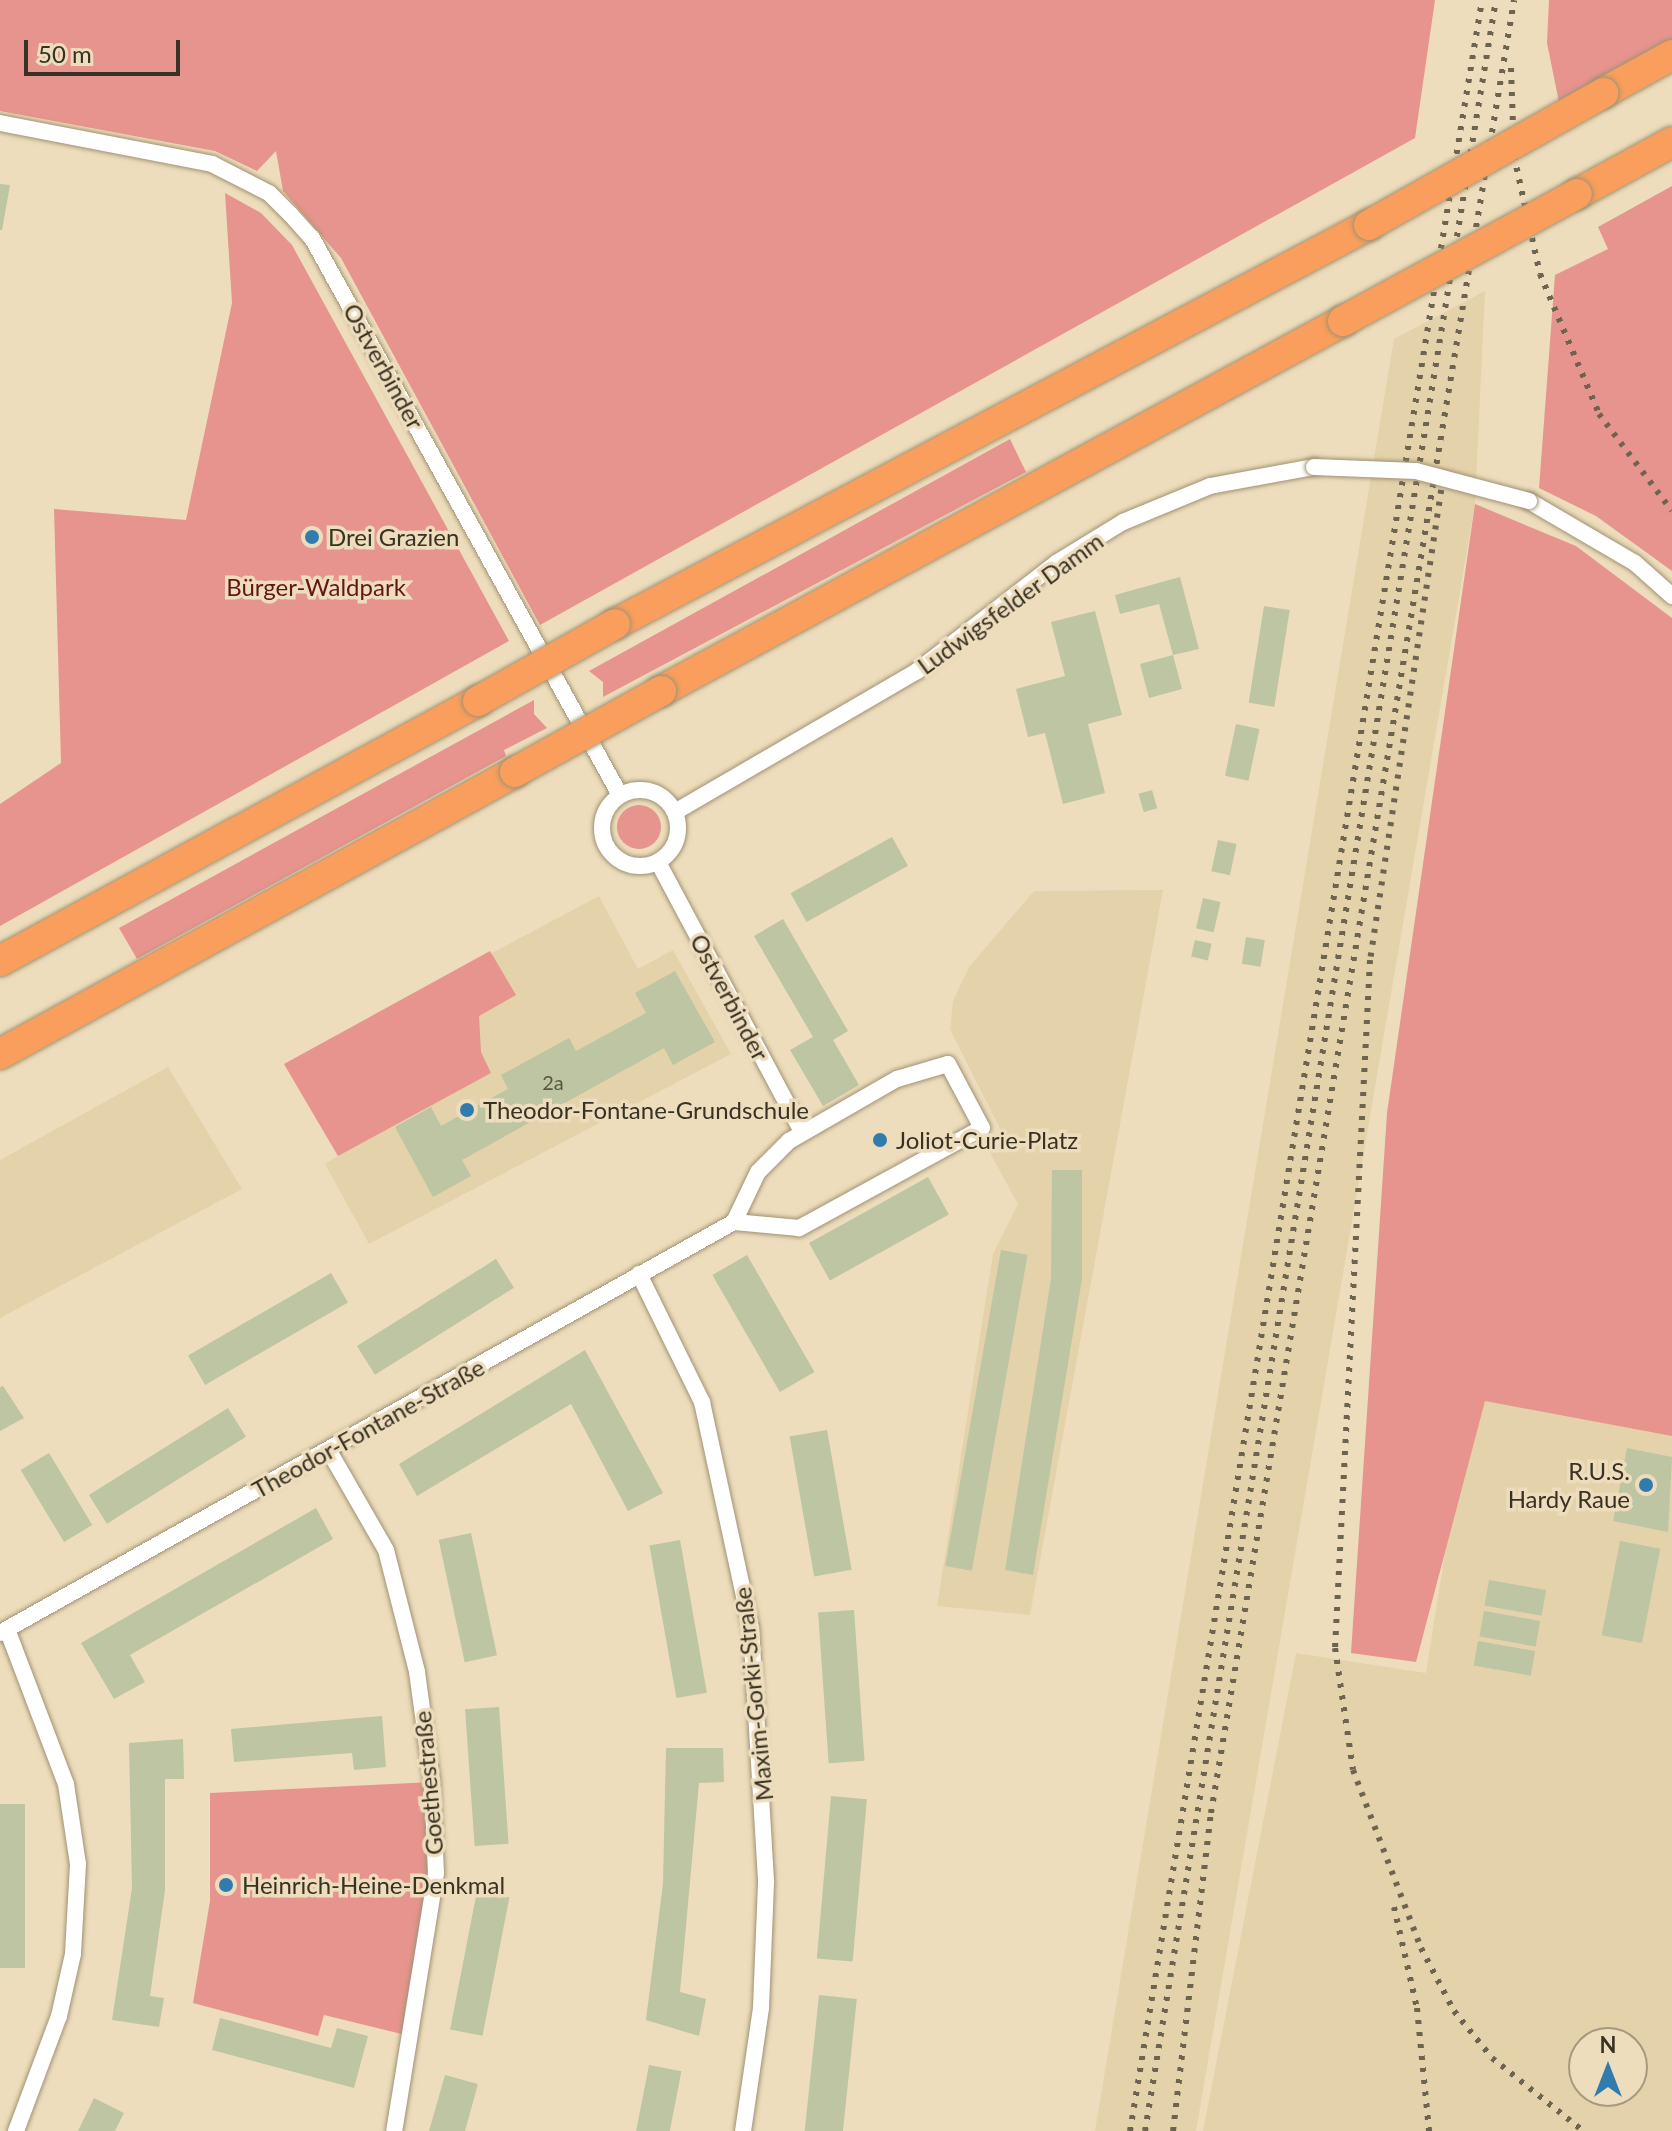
<!DOCTYPE html>
<html>
<head>
<meta charset="utf-8">
<style>
  body { margin:0 }
  #map { position:relative; width:1672px; height:2131px; overflow:hidden; background:#edddbc; font-family:Lato,sans-serif }
  div>[style] { position:absolute }
  [style*='--x'] { left:calc(var(--x)*1px); top:calc(var(--y)*1px); width:calc(var(--w)*1px); rotate:calc(var(--a)*1deg) }
  .built>* { inset:0; background:#e4d2aa }
  .green>* { inset:0; background:#e7948e }
  .round { border-radius:50% }
  .building>* { inset:0; background:#bdc5a3; transform-origin:0 0 }
  .roads { filter:drop-shadow(0 0 2px #a09273) drop-shadow(0 0 2px #a09273) }
  .minor>* { height:16px; margin:-8px; padding:0 8px; transform-origin:8px; border-radius:8px; background:#fff }
  .minor>.ring { margin:-8px; padding:0; box-sizing:content-box; background:none; border:16px solid #fff; border-radius:50% }
  .motorway>* { height:30px; margin:-15px; padding:0 15px; transform-origin:15px; border-radius:15px; background:#f99e5c }
  .rail>* { height:6px; margin-top:-3px; transform-origin:0; background:repeating-linear-gradient(90deg,#6c6350 0 4px,transparent 0 12px) }
  .bridges { filter:drop-shadow(0 0 2px #a09273) drop-shadow(0 0 2px #a09273) }
  .minor-bridge>* { height:16px; margin:-8px; padding:0 8px; transform-origin:8px; border-radius:8px; background:#fff }
  .motorway-bridge>* { height:30px; margin:-15px; padding:0 15px; transform-origin:15px; border-radius:15px; background:#f99e5c }
  .dots>* { width:22px; height:22px; translate:-50% -50%; box-sizing:border-box; border:4px solid #edddbc; border-radius:50% }
  span { translate:-50% -50%; white-space:nowrap; text-align:center; line-height:1.15; -webkit-text-stroke:7px #edddbc; paint-order:stroke }
  .number-label { font-size:20px; color:#595744 }
  .number-label span { -webkit-text-stroke-width:0 }
  .street-label { font-size:24px; color:#383225 }
  .poi-label { font-size:24px; color:#383225 }
  .left { translate:0 -50%; text-align:left }
  .right { translate:-100% -50%; text-align:right }
  .park-label { font-size:24px; color:#641518 }
  .north { position:absolute; left:1568px; top:2027px; width:80px; height:80px; box-sizing:border-box; background:#edddbc; border:2px solid #a59980; border-radius:50%; rotate:0deg; font-size:22px; font-weight:700; line-height:32px; text-align:center; color:#383225 }
  .north::after { content:''; display:block; margin:auto; width:28px; height:36px; background:#317caf; clip-path:polygon(50% 0,100% 100%,50% 72%,0 100%) }
  .scale { position:absolute; left:24px; top:40px; width:156px; height:36px; box-sizing:border-box; border:4px solid #383225; border-top:0; padding-left:10px; font-size:24px; line-height:28px; white-space:nowrap; color:#383225; -webkit-text-stroke:6px #edddbc; paint-order:stroke }
</style>
</head>
<body>
<div id="map">
  <div class="built">
    <i style="clip-path:polygon(1485px 291px,1475px 504px,1196px 2131px,1095px 2131px,1394px 339px)"></i>
    <i style="clip-path:polygon(1163px 890px,1030px 1615px,937px 1606px,993px 1254px,1018px 1204px,988px 1149px,1005px 1139px,950px 1029px,953px 1001px,969px 967px,1034px 891px)"></i>
    <i style="clip-path:polygon(599px 896px,638px 969px,673px 950px,731px 1054px,369px 1244px,325px 1164px,338px 1156px,284px 1064px)"></i>
    <i style="clip-path:polygon(168px 1067px,242px 1189px,0 1318px,0 1160px)"></i>
    <i style="clip-path:polygon(evenodd,1472px 1382px,1672px 1401px,1672px 2131px,1203px 2131px,1296px 1653px,1426px 1673px,1472px 1382px,1584px 2043px,1632px 2043px,1632px 2091px,1584px 2091px,1584px 2043px)"></i>
  </div>
  <div class="green">
    <i style="clip-path:polygon(0 0,1435px 0,1415px 138px,540px 625px,341px 258px,283px 191px,276px 151px,257px 171px,215px 151px,0 111px)"></i>
    <i style="clip-path:polygon(1549px 0,1672px 0,1672px 55px,1562px 117px,1547px 43px)"></i>
    <i style="clip-path:polygon(1672px 186px,1672px 571px,1596px 516px,1539px 488px,1555px 275px,1608px 249px,1598px 227px)"></i>
    <i style="clip-path:polygon(225px 193px,261px 213px,292px 245px,509px 641px,0 926px,0 804px,61px 763px,54px 509px,186px 520px,232px 303px)"></i>
    <i style="clip-path:polygon(1010px 439px,1026px 472px,603px 697px,603px 682px,589px 671px)"></i>
    <i style="clip-path:polygon(1475px 504px,1576px 546px,1672px 618px,1672px 1436px,1485px 1401px,1416px 1662px,1351px 1653px,1387px 1113px)"></i>
    <i style="clip-path:polygon(534px 700px,534px 714px,547px 728px,504px 750px,506px 756px,137px 959px,119px 928px)"></i>
    <i class="round" style="left:617px;top:805px;width:44px;height:44px"></i>
    <i style="clip-path:polygon(490px 951px,516px 995px,479px 1016px,481px 1052px,491px 1073px,338px 1156px,284px 1064px)"></i>
    <i style="clip-path:polygon(432px 1782px,436px 1873px,414px 2037px,324px 2015px,318px 2036px,193px 2003px,210px 1901px,210px 1793px)"></i>
  </div>
  <div class="building">
    <i style="clip-path:polygon(0 184px,10px 185px,2px 230px,0 230px)"></i>
    <i style="clip-path:polygon(1180px 577px,1199px 649px,1173px 655px,1182px 689px,1149px 698px,1140px 664px,1173px 655px,1159px 604px,1120px 614px,1115px 595px)"></i>
    <i style="left:1264px;top:606px;width:26px;height:98px;rotate:9deg"></i>
    <i style="clip-path:polygon(1095px 611px,1122px 715px,1088px 724px,1105px 793px,1063px 804px,1045px 733px,1028px 737px,1016px 689px,1065px 676px,1051px 622px)"></i>
    <i style="left:1236px;top:724px;width:24px;height:53px;rotate:12deg"></i>
    <i style="left:1152px;top:790px;width:19px;height:14px;rotate:74deg"></i>
    <i style="left:892px;top:837px;width:33px;height:116px;rotate:61deg"></i>
    <i style="left:1218px;top:840px;width:19px;height:32px;rotate:12deg"></i>
    <i style="left:1203px;top:898px;width:18px;height:31px;rotate:13deg"></i>
    <i style="clip-path:polygon(783px 919px,848px 1031px,833px 1040px,859px 1085px,823px 1106px,790px 1050px,813px 1037px,754px 936px)"></i>
    <i style="left:1246px;top:937px;width:19px;height:27px;rotate:9deg"></i>
    <i style="left:1195px;top:940px;width:17px;height:17px;rotate:13deg"></i>
    <i style="clip-path:polygon(675px 971px,715px 1042px,673px 1065px,664px 1048px,462px 1160px,471px 1176px,433px 1197px,395px 1127px,431px 1107px,441px 1126px,508px 1089px,501px 1075px,569px 1038px,576px 1051px,646px 1013px,635px 993px)"></i>
    <i style="clip-path:polygon(1052px 1170px,1082px 1170px,1082px 1279px,1033px 1575px,1005px 1570px,1051px 1279px)"></i>
    <i style="left:928px;top:1177px;width:43px;height:136px;rotate:61deg"></i>
    <i style="left:1001px;top:1250px;width:27px;height:321px;rotate:10deg"></i>
    <i style="left:747px;top:1255px;width:135px;height:40px;rotate:60deg"></i>
    <i style="left:496px;top:1259px;width:34px;height:164px;rotate:58deg"></i>
    <i style="left:331px;top:1273px;width:34px;height:165px;rotate:60deg"></i>
    <i style="clip-path:polygon(585px 1350px,663px 1493px,628px 1511px,571px 1404px,417px 1496px,399px 1464px)"></i>
    <i style="clip-path:polygon(3px 1386px,24px 1418px,0 1431px,0 1387px)"></i>
    <i style="left:228px;top:1408px;width:34px;height:164px;rotate:58deg"></i>
    <i style="left:827px;top:1430px;width:142px;height:38px;rotate:80deg"></i>
    <i style="clip-path:polygon(1627px 1448px,1672px 1457px,1668px 1532px,1613px 1521px)"></i>
    <i style="left:49px;top:1453px;width:84px;height:33px;rotate:59deg"></i>
    <i style="clip-path:polygon(316px 1508px,333px 1539px,130px 1655px,145px 1682px,114px 1699px,81px 1643px)"></i>
    <i style="left:471px;top:1533px;width:125px;height:33px;rotate:78deg"></i>
    <i style="left:680px;top:1540px;width:155px;height:31px;rotate:80deg"></i>
    <i style="left:1620px;top:1541px;width:41px;height:96px;rotate:11deg"></i>
    <i style="left:1489px;top:1580px;width:58px;height:26px;rotate:10deg"></i>
    <i style="left:854px;top:1610px;width:151px;height:36px;rotate:86deg"></i>
    <i style="left:1484px;top:1611px;width:57px;height:26px;rotate:10deg"></i>
    <i style="left:1478px;top:1641px;width:58px;height:25px;rotate:10deg"></i>
    <i style="left:499px;top:1707px;width:137px;height:34px;rotate:86deg"></i>
    <i style="clip-path:polygon(382px 1716px,386px 1767px,354px 1770px,352px 1753px,234px 1762px,231px 1729px)"></i>
    <i style="clip-path:polygon(183px 1739px,184px 1779px,165px 1779px,165px 1890px,150px 1996px,164px 1998px,159px 2027px,112px 2020px,132px 1888px,129px 1743px)"></i>
    <i style="clip-path:polygon(666px 1748px,723px 1748px,724px 1782px,699px 1783px,680px 1992px,706px 1999px,699px 2036px,646px 2020px,663px 1883px)"></i>
    <i style="left:831px;top:1796px;width:36px;height:163px;rotate:5deg"></i>
    <i style="left:0;top:1804px;width:25px;height:164px"></i>
    <i style="left:477px;top:1891px;width:33px;height:141px;rotate:11deg"></i>
    <i style="left:819px;top:1995px;width:38px;height:137px;rotate:6deg"></i>
    <i style="clip-path:polygon(220px 2018px,331px 2048px,337px 2028px,368px 2036px,354px 2088px,212px 2050px)"></i>
    <i style="left:649px;top:2065px;width:33px;height:67px;rotate:11deg"></i>
    <i style="clip-path:polygon(445px 2075px,478px 2084px,465px 2131px,429px 2131px)"></i>
    <i style="clip-path:polygon(94px 2098px,124px 2113px,115px 2131px,78px 2131px)"></i>
  </div>
  <div class="roads">
    <div class="minor">
      <i style="--x:0;--y:123;--w:216;--a:10.9"></i>
      <i style="--x:212;--y:164;--w:64;--a:27"></i>
      <i style="--x:269;--y:193;--w:31;--a:45"></i>
      <i style="--x:291;--y:215;--w:31;--a:48"></i>
      <i style="--x:312;--y:238;--w:636;--a:61.06"></i>
      <i style="--x:1529;--y:501;--w:123;--a:30.3"></i>
      <i style="--x:1635;--y:563;--w:50;--a:41.7"></i>
      <i class="ring" style="left:602px;top:790px;width:60px;height:60px"></i>
      <i style="--x:675;--y:812;--w:280;--a:-30.2"></i>
      <i style="--x:917;--y:671;--w:176;--a:-37.8"></i>
      <i style="--x:1056;--y:563;--w:79;--a:-31.5"></i>
      <i style="--x:1123;--y:522;--w:94;--a:-22.5"></i>
      <i style="--x:1210;--y:486;--w:106;--a:-10.4"></i>
      <i style="--x:658;--y:862;--w:306;--a:61.9"></i>
      <i style="--x:948;--y:1064;--w:72;--a:62"></i>
      <i style="--x:982;--y:1128;--w:209;--a:151.3"></i>
      <i style="--x:799;--y:1228;--w:65;--a:-174.7"></i>
      <i style="--x:734;--y:1222;--w:55;--a:-64.4"></i>
      <i style="--x:758;--y:1172;--w:44;--a:-45"></i>
      <i style="--x:789;--y:1141;--w:125;--a:-29.9"></i>
      <i style="--x:897;--y:1079;--w:53;--a:-16.4"></i>
      <i style="--x:639;--y:1274;--w:143;--a:63.8"></i>
      <i style="--x:702;--y:1402;--w:231;--a:77.8"></i>
      <i style="--x:751;--y:1628;--w:255;--a:86.6"></i>
      <i style="--x:766;--y:1883;--w:125;--a:92.3"></i>
      <i style="--x:761;--y:2008;--w:124;--a:98.3"></i>
      <i style="--x:329;--y:1451;--w:114;--a:60.1"></i>
      <i style="--x:386;--y:1550;--w:126;--a:75.7"></i>
      <i style="--x:417;--y:1672;--w:111;--a:82.2"></i>
      <i style="--x:432;--y:1782;--w:91;--a:87.5"></i>
      <i style="--x:436;--y:1873;--w:261;--a:99.2"></i>
      <i style="--x:7;--y:1629;--w:166;--a:69.2"></i>
      <i style="--x:66;--y:1784;--w:81;--a:81.5"></i>
      <i style="--x:78;--y:1864;--w:90;--a:93.2"></i>
      <i style="--x:73;--y:1954;--w:64;--a:102.7"></i>
      <i style="--x:59;--y:2016;--w:123;--a:110.5"></i>
      <i style="--x:0;--y:1633;--w:841;--a:-29.25"></i>
    </div>
    <div class="motorway">
      <i style="--x:1603;--y:93;--w:79;--a:-28.8"></i>
      <i style="--x:1577;--y:194;--w:108;--a:-28.7"></i>
      <i style="--x:615;--y:624;--w:853;--a:-27.89"></i>
      <i style="--x:661;--y:691;--w:776;--a:-28.48"></i>
      <i style="--x:0;--y:961;--w:544;--a:-28.54"></i>
      <i style="--x:0;--y:1054;--w:587;--a:-28.7"></i>
    </div>
  </div>
  <div class="rail">
    <i style="--x:1511;--y:68;--w:88;--a:88"></i>
    <i style="--x:1514;--y:156;--w:121;--a:77.6"></i>
    <i style="--x:1540;--y:274;--w:152;--a:67.1"></i>
    <i style="--x:1599;--y:414;--w:121;--a:53"></i>
    <i style="--x:1443;--y:478;--w:487;--a:98.6"></i>
    <i style="--x:1370;--y:960;--w:689;--a:92.91"></i>
    <i style="--x:1335;--y:1648;--w:123;--a:81.6"></i>
    <i style="--x:1353;--y:1770;--w:191;--a:69.1"></i>
    <i style="--x:1421;--y:1948;--w:71;--a:62.4"></i>
    <i style="--x:1454;--y:2011;--w:60;--a:51"></i>
    <i style="--x:1492;--y:2058;--w:117;--a:38.7"></i>
    <i style="--x:1394;--y:1907;--w:104;--a:77.2"></i>
    <i style="--x:1417;--y:2008;--w:124;--a:84.4"></i>
    <i style="--x:1130;--y:2131;--w:2160;--a:-80.62"></i>
    <i style="--x:1145;--y:2131;--w:2160;--a:-80.65"></i>
    <i style="--x:1173;--y:2131;--w:320;--a:-83.2"></i>
    <i style="--x:1211;--y:1813;--w:1838;--a:-80.51"></i>
  </div>
  <div class="bridges">
    <div class="minor-bridge">
      <i style="--x:1314;--y:467;--w:102;--a:2.2"></i>
      <i style="--x:1416;--y:471;--w:117;--a:14.9"></i>
    </div>
    <div class="motorway-bridge">
      <i style="--x:1369;--y:225;--w:269;--a:-29.4"></i>
      <i style="--x:1343;--y:321;--w:266;--a:-28.5"></i>
      <i style="--x:478;--y:701;--w:157;--a:-29.3"></i>
      <i style="--x:515;--y:772;--w:167;--a:-29"></i>
    </div>
  </div>
  <div class="dots">
    <i style="left:312px;top:537px;background:#317caf"></i>
    <i style="left:467px;top:1110px;background:#317caf"></i>
    <i style="left:880px;top:1140px;background:#317caf"></i>
    <i style="left:1646px;top:1485px;background:#317caf"></i>
    <i style="left:226px;top:1885px;background:#317caf"></i>
  </div>
  <div class="number-label">
    <span style="left:553px;top:1082px">2a</span>
  </div>
  <div class="street-label">
    <span style="left:384px;top:366px;rotate:61deg">Ostverbinder</span>
    <span style="left:1010px;top:603px;rotate:-36deg">Ludwigsfelder Damm</span>
    <span style="left:730px;top:997px;rotate:62deg">Ostverbinder</span>
    <span style="left:368px;top:1428px;rotate:-29deg">Theodor-Fontane-Straße</span>
    <span style="left:753px;top:1694px;rotate:-96deg">Maxim-Gorki-Straße</span>
    <span style="left:428px;top:1783px;rotate:-95deg">Goethestraße</span>
  </div>
  <div class="poi-label">
    <span class="left" style="left:328px;top:537px">Drei Grazien</span>
    <span class="left" style="left:483px;top:1110px">Theodor-Fontane-Grundschule</span>
    <span class="left" style="left:896px;top:1140px">Joliot-Curie-Platz</span>
    <span class="right" style="left:1630px;top:1485px">R.U.S.<br>Hardy Raue</span>
    <span class="left" style="left:242px;top:1885px">Heinrich-Heine-Denkmal</span>
  </div>
  <div class="park-label">
    <span style="left:316px;top:587px">Bürger-Waldpark</span>
  </div>
  <div class="north">N</div>
  <div class="scale">50 m</div>
</div>
</body>
</html>
